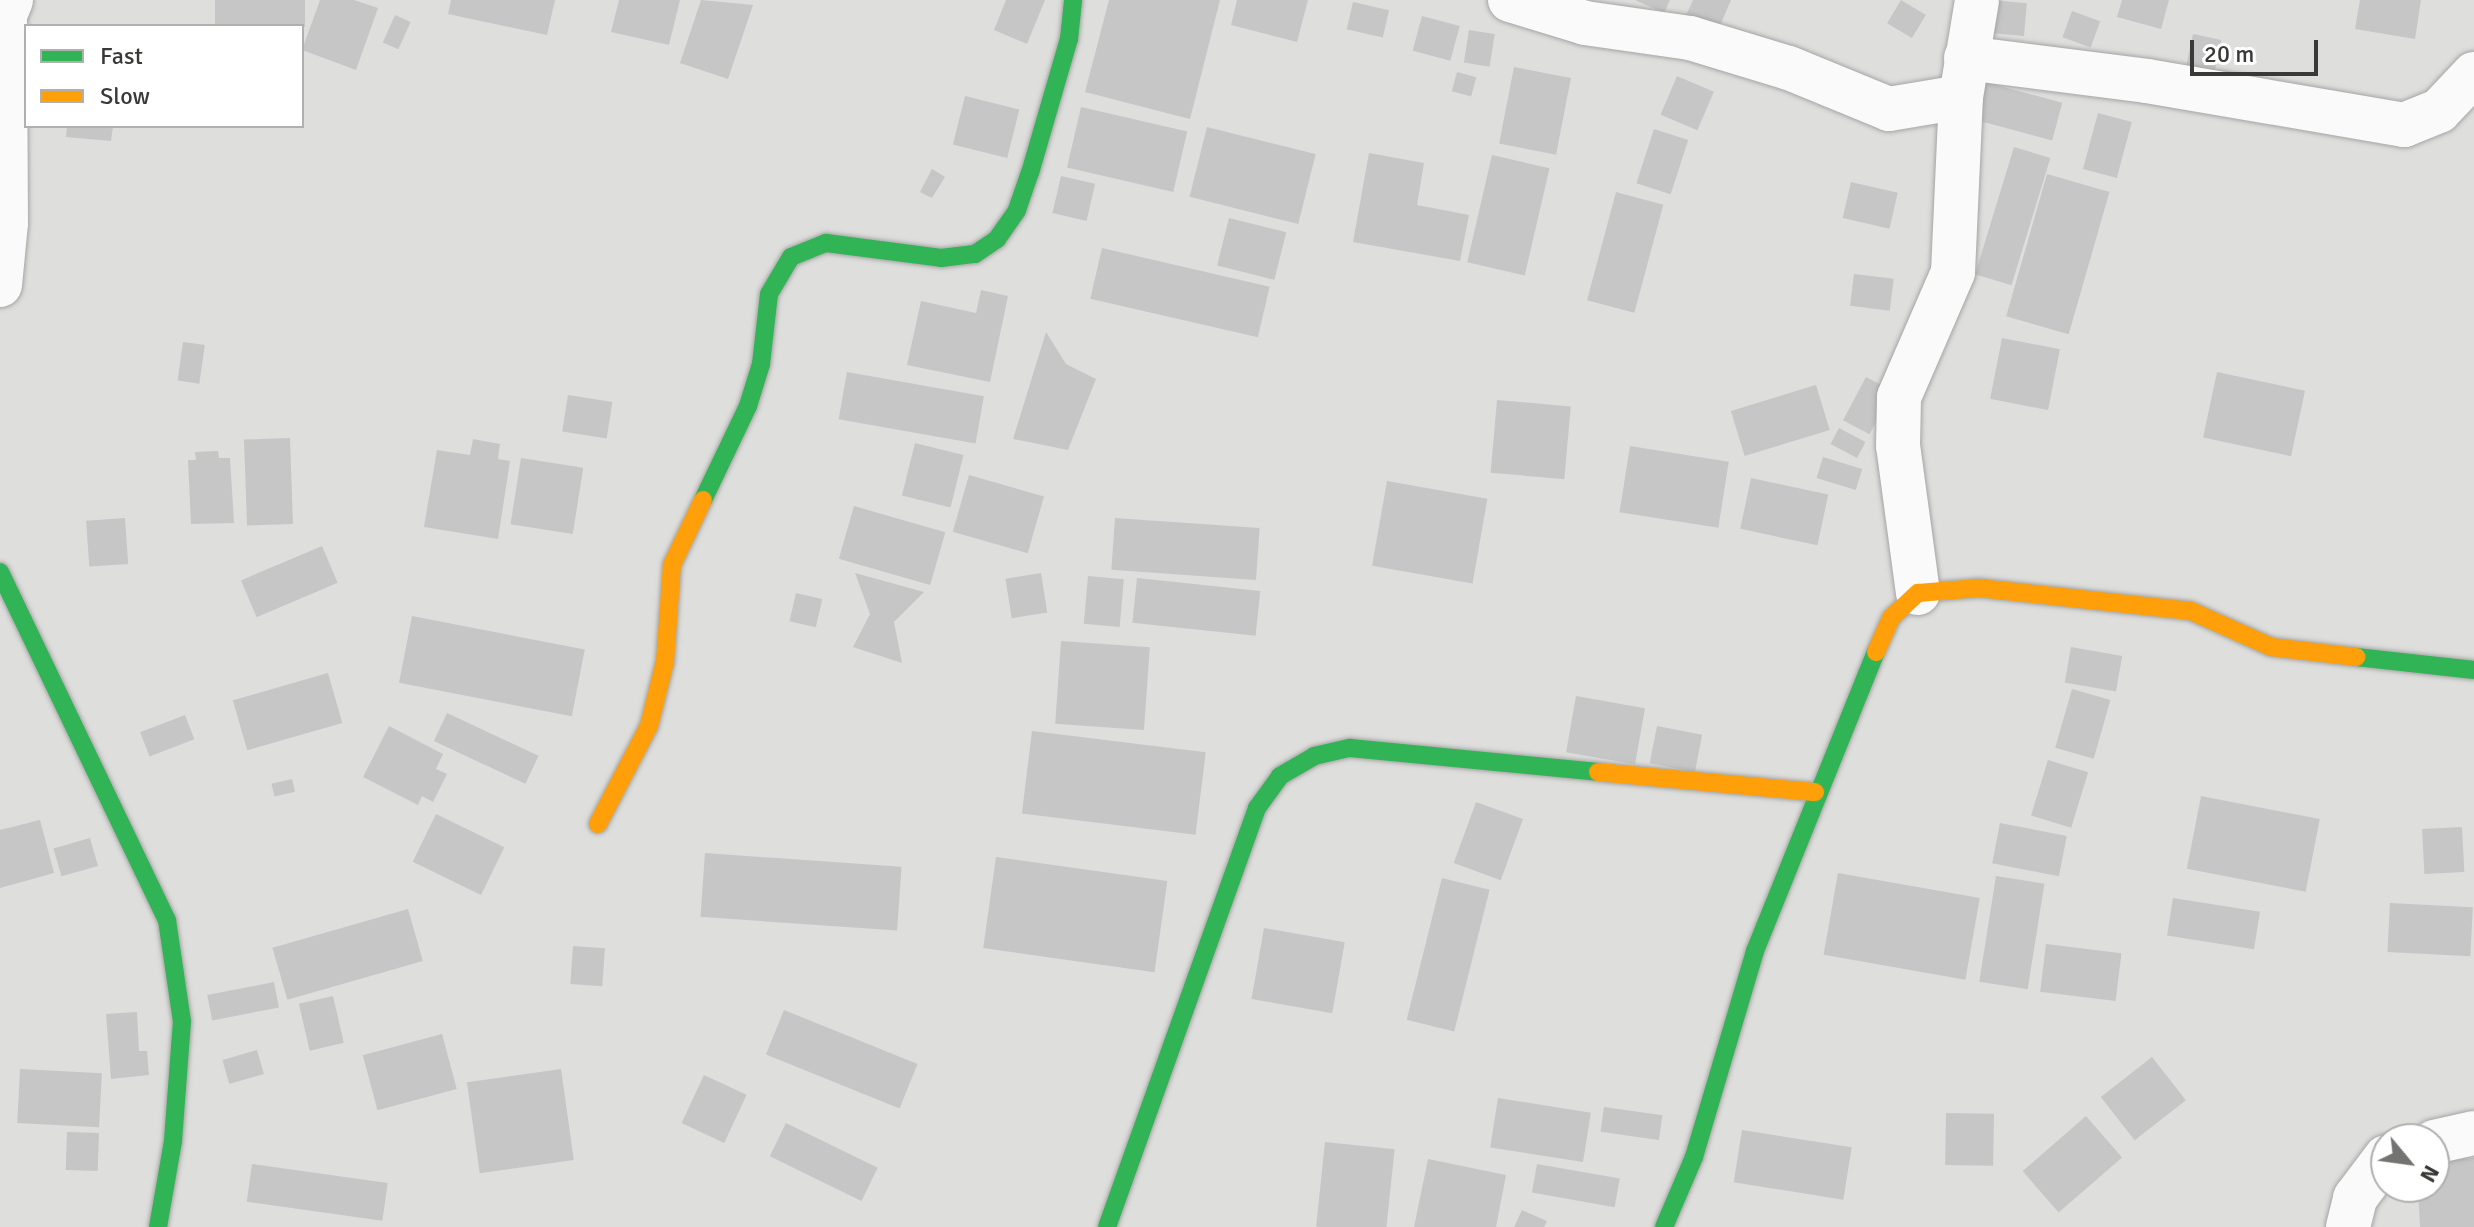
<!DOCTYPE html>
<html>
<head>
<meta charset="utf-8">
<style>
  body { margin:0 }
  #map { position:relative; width:2474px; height:1227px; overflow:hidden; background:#dededd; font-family:Signika,sans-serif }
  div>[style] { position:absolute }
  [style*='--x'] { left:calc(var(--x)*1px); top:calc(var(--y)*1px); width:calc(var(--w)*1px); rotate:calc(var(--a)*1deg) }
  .building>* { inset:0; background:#c6c6c6; transform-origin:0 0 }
  .roads { filter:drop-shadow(0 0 2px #a5a5a4) drop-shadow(0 0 2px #a5a5a4) }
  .street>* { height:44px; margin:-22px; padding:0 22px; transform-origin:22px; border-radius:22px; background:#fafafa }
  .fast>* { height:18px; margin:-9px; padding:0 9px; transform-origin:9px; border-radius:9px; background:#30b455 }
  .slow>* { height:18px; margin:-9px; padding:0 9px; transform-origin:9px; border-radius:9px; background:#ff9f0a }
  span { translate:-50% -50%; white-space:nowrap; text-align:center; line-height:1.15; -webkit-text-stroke:8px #fff; paint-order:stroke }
  .legend { position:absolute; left:24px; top:24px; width:280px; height:104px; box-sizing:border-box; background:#fff; border:2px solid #b0b0af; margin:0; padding:10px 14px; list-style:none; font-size:24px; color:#393a38 }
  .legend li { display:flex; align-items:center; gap:16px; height:40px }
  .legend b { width:40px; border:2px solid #b0b0af }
  .north { position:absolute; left:2370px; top:1123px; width:80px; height:80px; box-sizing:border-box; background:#fff; border:2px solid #b0b0af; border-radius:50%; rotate:119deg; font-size:22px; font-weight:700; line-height:32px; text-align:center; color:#393a38 }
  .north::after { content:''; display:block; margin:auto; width:28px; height:36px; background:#737372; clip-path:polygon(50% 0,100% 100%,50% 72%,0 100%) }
  .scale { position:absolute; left:2190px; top:40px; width:128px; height:36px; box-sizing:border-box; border:4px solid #393a38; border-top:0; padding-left:10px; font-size:24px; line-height:28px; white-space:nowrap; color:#393a38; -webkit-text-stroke:6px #fff; paint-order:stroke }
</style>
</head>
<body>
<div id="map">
  <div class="building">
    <i style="left:215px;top:0;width:90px;height:27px"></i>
    <i style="clip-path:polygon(320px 0,354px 0,378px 8px,356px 70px,302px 50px)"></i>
    <i style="clip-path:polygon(451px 0,555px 0,547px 35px,448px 14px)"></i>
    <i style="clip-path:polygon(619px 0,680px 0,669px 45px,611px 32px)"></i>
    <i style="clip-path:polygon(701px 0,753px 5px,728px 79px,680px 63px)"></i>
    <i style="clip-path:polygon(1006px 0,1045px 0,1027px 44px,994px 30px)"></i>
    <i style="clip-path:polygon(1109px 0,1220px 0,1190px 119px,1085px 92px)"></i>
    <i style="clip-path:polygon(1237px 0,1308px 0,1297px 42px,1231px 25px)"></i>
    <i style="clip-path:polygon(1635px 0,1670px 0,1664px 13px)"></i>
    <i style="clip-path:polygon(1693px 0,1731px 0,1716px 35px,1684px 20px)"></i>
    <i style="left:1901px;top:0;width:29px;height:27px;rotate:31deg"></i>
    <i style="left:1991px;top:0;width:36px;height:33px;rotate:5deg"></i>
    <i style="clip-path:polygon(2122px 0,2169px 0,2161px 29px,2117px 17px)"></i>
    <i style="clip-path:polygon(2360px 0,2421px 0,2415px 39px,2355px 29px)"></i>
    <i style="left:1353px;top:2px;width:37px;height:28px;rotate:13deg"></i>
    <i style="left:2072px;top:11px;width:30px;height:28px;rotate:20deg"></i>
    <i style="left:395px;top:15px;width:17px;height:30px;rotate:24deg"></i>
    <i style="left:1422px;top:16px;width:39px;height:36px;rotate:15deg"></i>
    <i style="left:1469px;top:30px;width:26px;height:33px;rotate:9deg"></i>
    <i style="left:2193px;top:34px;width:29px;height:40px;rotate:12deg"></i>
    <i style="left:1514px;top:67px;width:58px;height:78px;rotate:11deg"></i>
    <i style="left:1457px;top:72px;width:20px;height:20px;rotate:15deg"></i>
    <i style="left:1677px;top:76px;width:40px;height:42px;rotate:23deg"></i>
    <i style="left:1985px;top:82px;width:80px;height:39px;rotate:15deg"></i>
    <i style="left:965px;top:96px;width:56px;height:50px;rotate:14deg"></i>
    <i style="left:1081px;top:107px;width:109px;height:62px;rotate:13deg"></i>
    <i style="left:2098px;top:113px;width:35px;height:58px;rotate:15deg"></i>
    <i style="clip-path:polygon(67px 126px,113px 126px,111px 141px,66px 137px)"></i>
    <i style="left:1207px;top:127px;width:112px;height:72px;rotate:14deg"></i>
    <i style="left:1654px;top:129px;width:36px;height:57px;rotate:18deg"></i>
    <i style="left:2014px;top:147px;width:38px;height:133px;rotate:17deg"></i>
    <i style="clip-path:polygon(1369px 153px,1424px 163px,1417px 205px,1469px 215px,1460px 261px,1353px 242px)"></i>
    <i style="left:1492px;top:155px;width:59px;height:110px;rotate:13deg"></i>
    <i style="clip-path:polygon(932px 169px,945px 177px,932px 198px,920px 192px)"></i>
    <i style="left:2047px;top:174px;width:65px;height:148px;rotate:16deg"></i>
    <i style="left:1061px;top:176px;width:35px;height:38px;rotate:13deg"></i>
    <i style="left:1851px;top:182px;width:48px;height:37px;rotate:13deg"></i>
    <i style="left:1616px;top:192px;width:49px;height:112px;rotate:15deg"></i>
    <i style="left:1229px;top:218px;width:59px;height:49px;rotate:14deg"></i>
    <i style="left:1102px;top:248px;width:172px;height:52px;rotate:13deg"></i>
    <i style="left:1854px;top:274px;width:40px;height:32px;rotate:7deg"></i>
    <i style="clip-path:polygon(981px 290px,1008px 296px,990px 382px,907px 365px,921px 301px,976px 313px)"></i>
    <i style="clip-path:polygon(1046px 332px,1066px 364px,1096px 379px,1068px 450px,1013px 439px)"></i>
    <i style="left:2002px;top:338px;width:59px;height:62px;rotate:11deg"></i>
    <i style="left:183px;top:342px;width:22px;height:39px;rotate:8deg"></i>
    <i style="left:847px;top:372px;width:139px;height:48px;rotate:10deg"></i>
    <i style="left:2217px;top:372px;width:90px;height:67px;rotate:12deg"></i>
    <i style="left:1866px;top:377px;width:30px;height:49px;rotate:28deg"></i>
    <i style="left:1816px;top:385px;width:47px;height:89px;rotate:73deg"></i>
    <i style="left:568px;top:395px;width:45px;height:37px;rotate:9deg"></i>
    <i style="left:1497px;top:400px;width:74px;height:73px;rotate:5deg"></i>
    <i style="left:1839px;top:428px;width:30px;height:18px;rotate:28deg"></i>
    <i style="left:290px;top:438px;width:86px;height:46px;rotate:88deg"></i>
    <i style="clip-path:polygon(473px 439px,500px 444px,498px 459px,510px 461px,498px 539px,424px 527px,437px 450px,470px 455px)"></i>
    <i style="left:915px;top:443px;width:50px;height:54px;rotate:14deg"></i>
    <i style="left:1630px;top:446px;width:100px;height:67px;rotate:9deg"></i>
    <i style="clip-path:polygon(218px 451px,219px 458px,230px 458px,234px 523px,191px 524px,188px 460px,196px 460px,195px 452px)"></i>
    <i style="left:1823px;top:457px;width:41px;height:22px;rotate:17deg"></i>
    <i style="left:521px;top:458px;width:63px;height:67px;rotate:9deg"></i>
    <i style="left:969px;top:475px;width:78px;height:59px;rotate:16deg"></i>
    <i style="left:1751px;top:478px;width:79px;height:52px;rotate:12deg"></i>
    <i style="left:1387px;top:481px;width:102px;height:86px;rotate:10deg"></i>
    <i style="left:854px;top:506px;width:95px;height:55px;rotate:16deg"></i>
    <i style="left:125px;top:518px;width:46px;height:39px;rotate:86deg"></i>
    <i style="left:1115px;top:518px;width:145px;height:52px;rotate:4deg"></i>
    <i style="left:322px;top:546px;width:40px;height:88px;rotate:67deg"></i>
    <i style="clip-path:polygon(855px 573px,924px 592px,894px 622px,902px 663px,853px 647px,870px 614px)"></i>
    <i style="left:1041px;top:573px;width:40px;height:36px;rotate:81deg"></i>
    <i style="left:1088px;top:576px;width:36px;height:48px;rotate:5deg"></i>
    <i style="left:1137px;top:578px;width:124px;height:45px;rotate:6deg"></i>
    <i style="left:796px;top:593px;width:27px;height:29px;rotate:13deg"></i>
    <i style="left:412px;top:616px;width:176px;height:68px;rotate:11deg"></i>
    <i style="left:1061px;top:641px;width:89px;height:83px;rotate:4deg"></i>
    <i style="left:2071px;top:647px;width:52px;height:36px;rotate:10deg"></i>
    <i style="left:328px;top:673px;width:52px;height:99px;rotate:74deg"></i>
    <i style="left:2072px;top:689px;width:40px;height:61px;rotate:16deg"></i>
    <i style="left:1576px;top:696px;width:70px;height:57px;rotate:10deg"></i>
    <i style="left:447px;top:713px;width:101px;height:31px;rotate:25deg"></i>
    <i style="left:185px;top:715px;width:26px;height:48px;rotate:69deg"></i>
    <i style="clip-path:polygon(389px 726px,443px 754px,436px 769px,447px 774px,433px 802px,422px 796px,418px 805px,363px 777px)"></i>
    <i style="left:1657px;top:726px;width:46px;height:38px;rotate:11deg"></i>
    <i style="left:1032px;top:731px;width:175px;height:83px;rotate:7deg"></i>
    <i style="left:2048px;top:760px;width:42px;height:58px;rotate:17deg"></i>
    <i style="left:292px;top:779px;width:13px;height:21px;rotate:77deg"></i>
    <i style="left:2201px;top:796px;width:121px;height:74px;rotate:11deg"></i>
    <i style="left:1476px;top:802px;width:50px;height:65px;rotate:20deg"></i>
    <i style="left:436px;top:814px;width:76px;height:53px;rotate:26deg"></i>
    <i style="clip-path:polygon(40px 820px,54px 873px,0 888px,0 830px)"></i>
    <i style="left:2000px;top:823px;width:68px;height:41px;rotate:11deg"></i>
    <i style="left:2462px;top:827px;width:45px;height:40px;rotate:87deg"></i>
    <i style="left:90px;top:838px;width:29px;height:38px;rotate:74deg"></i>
    <i style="left:705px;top:853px;width:197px;height:64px;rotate:4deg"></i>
    <i style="left:996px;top:857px;width:173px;height:92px;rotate:8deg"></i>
    <i style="left:1838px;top:873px;width:144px;height:83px;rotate:10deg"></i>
    <i style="left:1996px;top:876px;width:49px;height:107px;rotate:9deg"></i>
    <i style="left:1442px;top:878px;width:49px;height:146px;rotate:14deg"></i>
    <i style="left:2173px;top:898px;width:88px;height:38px;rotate:9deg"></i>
    <i style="left:2390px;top:903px;width:83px;height:49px;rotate:3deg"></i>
    <i style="left:408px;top:909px;width:54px;height:141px;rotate:74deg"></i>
    <i style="left:1264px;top:928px;width:82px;height:72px;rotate:10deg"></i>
    <i style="left:2046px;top:944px;width:76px;height:48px;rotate:7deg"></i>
    <i style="left:573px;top:946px;width:32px;height:38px;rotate:4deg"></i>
    <i style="left:274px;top:982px;width:26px;height:68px;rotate:79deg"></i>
    <i style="left:333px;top:996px;width:48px;height:35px;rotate:77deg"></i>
    <i style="left:784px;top:1010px;width:144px;height:48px;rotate:22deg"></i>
    <i style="clip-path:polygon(137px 1012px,139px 1051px,147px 1051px,149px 1075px,111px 1079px,106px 1014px)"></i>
    <i style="left:442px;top:1034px;width:57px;height:82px;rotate:75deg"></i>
    <i style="left:257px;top:1050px;width:25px;height:36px;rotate:74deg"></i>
    <i style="left:2152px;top:1057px;width:55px;height:65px;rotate:52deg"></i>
    <i style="left:20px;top:1069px;width:82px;height:54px;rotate:3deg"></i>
    <i style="left:561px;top:1069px;width:92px;height:95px;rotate:82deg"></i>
    <i style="left:704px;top:1075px;width:47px;height:53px;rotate:25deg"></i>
    <i style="left:1498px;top:1098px;width:94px;height:50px;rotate:9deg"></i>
    <i style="left:1604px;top:1107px;width:59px;height:25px;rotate:8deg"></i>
    <i style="left:1946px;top:1113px;width:48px;height:52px;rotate:1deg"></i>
    <i style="left:2086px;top:1116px;width:55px;height:84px;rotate:49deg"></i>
    <i style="left:786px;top:1123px;width:102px;height:37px;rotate:26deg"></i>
    <i style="left:1742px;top:1130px;width:111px;height:53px;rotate:9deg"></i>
    <i style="left:67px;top:1132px;width:32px;height:38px;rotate:2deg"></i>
    <i style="left:1325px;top:1142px;width:70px;height:85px;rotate:6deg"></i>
    <i style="clip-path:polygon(2474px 1158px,2474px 1227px,2420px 1227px,2418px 1187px,2434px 1187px,2434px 1160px)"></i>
    <i style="clip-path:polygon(1428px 1159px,1506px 1175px,1496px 1227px,1414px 1227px)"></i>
    <i style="left:252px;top:1164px;width:137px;height:38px;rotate:8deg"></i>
    <i style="left:1537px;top:1164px;width:84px;height:29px;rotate:10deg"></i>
    <i style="clip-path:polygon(1522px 1210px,1547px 1221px,1544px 1227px,1514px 1227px)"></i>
  </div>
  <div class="roads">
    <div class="street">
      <i style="--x:1510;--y:0;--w:78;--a:17"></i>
      <i style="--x:1585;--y:23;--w:106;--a:8.1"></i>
      <i style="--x:1690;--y:38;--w:103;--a:16.9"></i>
      <i style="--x:1789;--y:68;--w:108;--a:22.3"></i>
      <i style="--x:1889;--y:109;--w:73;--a:-9.5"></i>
      <i style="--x:1966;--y:58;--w:182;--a:7.2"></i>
      <i style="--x:2147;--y:81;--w:261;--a:9.7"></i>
      <i style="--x:2404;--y:125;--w:38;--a:-22"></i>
      <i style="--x:2439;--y:111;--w:51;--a:-46.6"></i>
      <i style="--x:0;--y:285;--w:62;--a:-84.5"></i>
      <i style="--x:6;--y:223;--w:208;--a:-90.3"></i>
      <i style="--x:5;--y:15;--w:16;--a:-68"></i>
      <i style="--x:1918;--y:593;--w:148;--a:-97.7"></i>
      <i style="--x:1898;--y:446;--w:49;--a:-88.8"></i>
      <i style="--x:1899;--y:397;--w:136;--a:-66.6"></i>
      <i style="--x:1953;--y:272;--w:175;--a:-87.4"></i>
      <i style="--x:1961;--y:97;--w:98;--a:-80.6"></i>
      <i style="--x:2434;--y:1142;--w:41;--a:-12.7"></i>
      <i style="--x:2348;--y:1227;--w:30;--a:-76"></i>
      <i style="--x:2355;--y:1198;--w:51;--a:-52.9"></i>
    </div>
    <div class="fast">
      <i style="--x:703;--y:500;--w:104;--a:-64.4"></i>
      <i style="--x:748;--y:406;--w:44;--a:-72.8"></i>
      <i style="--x:761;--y:364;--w:70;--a:-83.5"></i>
      <i style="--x:769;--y:294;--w:43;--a:-59.3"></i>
      <i style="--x:791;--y:257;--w:38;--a:-22"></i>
      <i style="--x:826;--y:243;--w:116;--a:7.4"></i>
      <i style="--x:941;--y:258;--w:34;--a:-7"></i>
      <i style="--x:975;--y:254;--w:27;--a:-34"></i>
      <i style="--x:997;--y:239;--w:35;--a:-55"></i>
      <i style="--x:1017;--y:210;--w:39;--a:-71"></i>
      <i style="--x:1030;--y:173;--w:140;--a:-73.8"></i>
      <i style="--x:1069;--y:39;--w:39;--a:-84"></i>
      <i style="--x:0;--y:572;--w:386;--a:64.4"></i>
      <i style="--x:167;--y:920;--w:102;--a:81.6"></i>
      <i style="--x:182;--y:1021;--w:120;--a:94.3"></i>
      <i style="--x:173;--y:1141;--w:87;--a:99.9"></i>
      <i style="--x:2356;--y:657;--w:119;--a:6.3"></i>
      <i style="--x:1107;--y:1227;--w:445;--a:-70.3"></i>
      <i style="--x:1257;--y:808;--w:39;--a:-54"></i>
      <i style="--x:1280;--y:776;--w:39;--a:-30"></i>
      <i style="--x:1314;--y:756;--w:37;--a:-13"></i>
      <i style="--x:1350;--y:748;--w:249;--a:5.5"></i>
      <i style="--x:1664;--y:1227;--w:76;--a:-66.8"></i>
      <i style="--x:1694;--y:1157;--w:215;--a:-73.5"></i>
      <i style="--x:1755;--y:951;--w:323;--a:-68"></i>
    </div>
    <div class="slow">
      <i style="--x:1876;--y:652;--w:37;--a:-66"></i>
      <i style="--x:1891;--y:618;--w:37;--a:-43"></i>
      <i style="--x:1918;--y:593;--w:61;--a:-4.7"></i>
      <i style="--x:1979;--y:588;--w:213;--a:6.2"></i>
      <i style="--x:2191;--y:611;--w:88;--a:24.2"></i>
      <i style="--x:2271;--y:647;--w:86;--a:6.7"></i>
      <i style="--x:1598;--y:772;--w:218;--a:5.3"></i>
      <i style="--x:598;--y:824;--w:110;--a:-62.5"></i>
      <i style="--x:649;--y:726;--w:66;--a:-76"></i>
      <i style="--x:665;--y:662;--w:97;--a:-85.9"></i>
      <i style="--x:672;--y:565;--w:72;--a:-64.5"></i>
    </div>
  </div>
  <ul class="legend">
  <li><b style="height:10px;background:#30b455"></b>Fast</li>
  <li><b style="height:10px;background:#ff9f0a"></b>Slow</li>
  </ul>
  <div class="north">N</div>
  <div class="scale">20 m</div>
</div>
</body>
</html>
